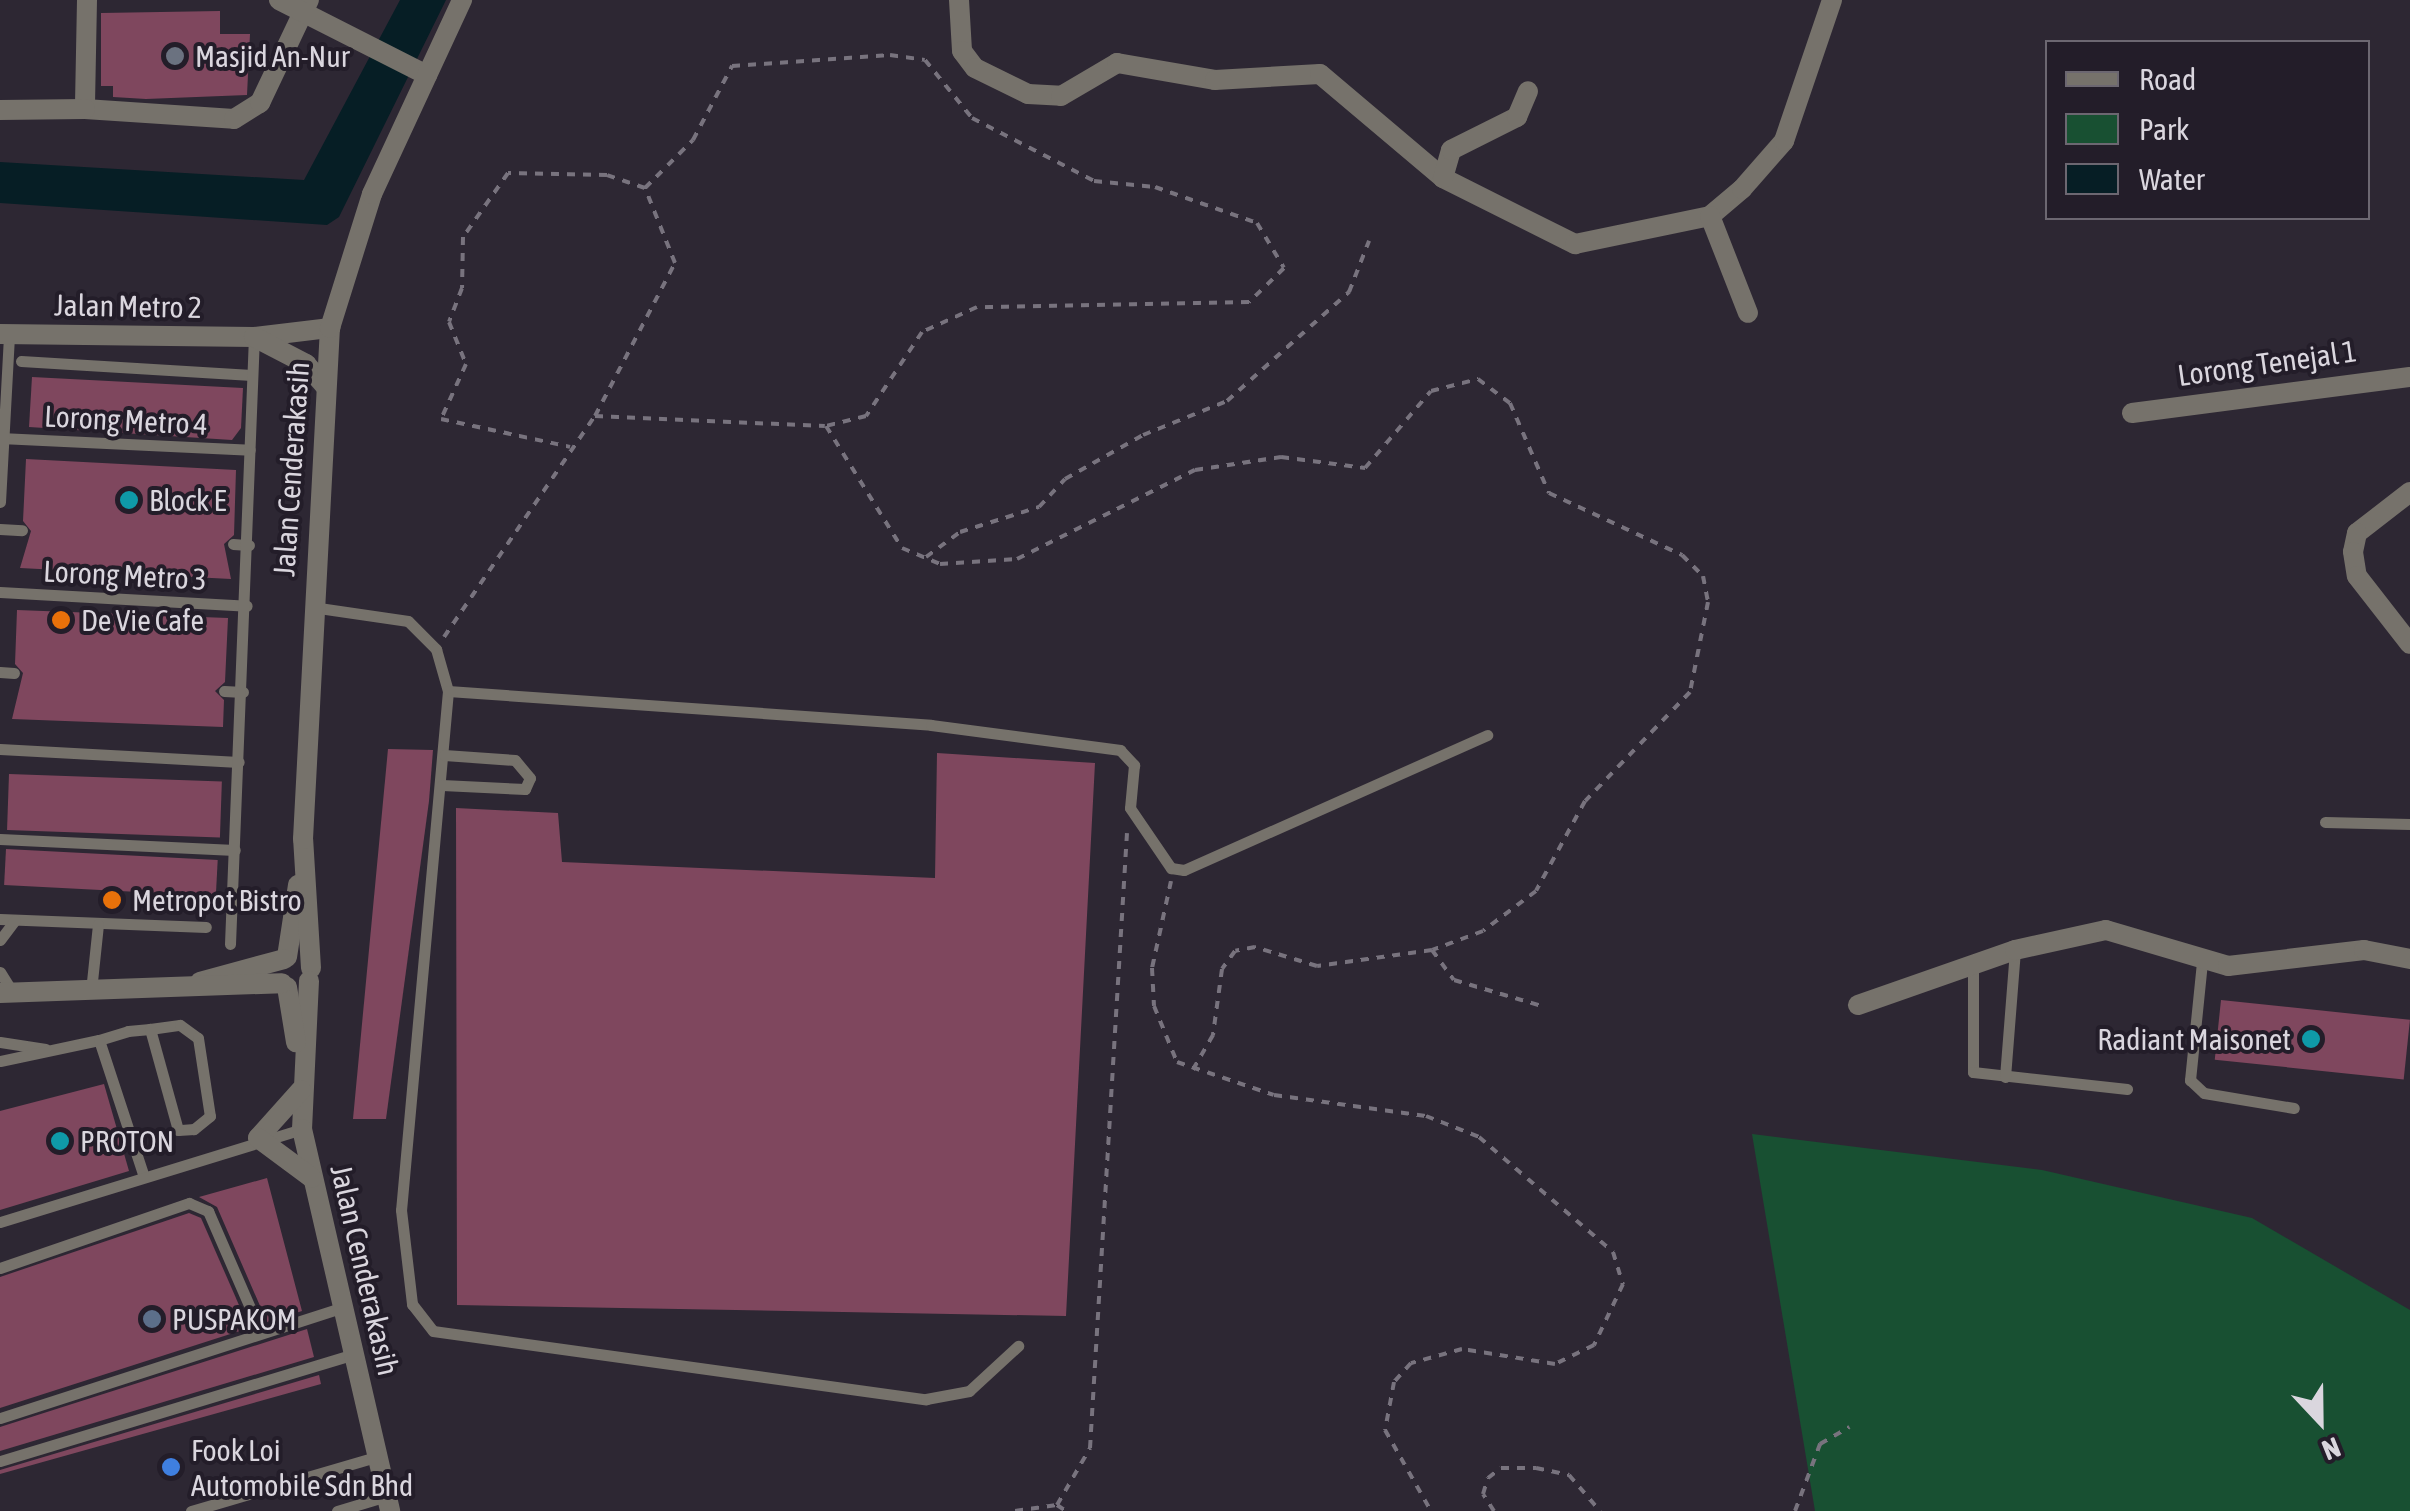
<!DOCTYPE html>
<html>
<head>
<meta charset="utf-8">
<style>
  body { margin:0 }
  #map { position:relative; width:2410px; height:1511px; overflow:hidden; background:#2d2733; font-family:"Asap Condensed",sans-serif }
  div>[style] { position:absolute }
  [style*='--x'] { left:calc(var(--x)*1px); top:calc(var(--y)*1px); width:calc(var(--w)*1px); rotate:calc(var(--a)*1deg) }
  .green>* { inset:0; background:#185032 }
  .water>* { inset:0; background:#061e25 }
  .building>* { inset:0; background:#7f475e; transform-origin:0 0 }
  .path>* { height:4px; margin-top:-2px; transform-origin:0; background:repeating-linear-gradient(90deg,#78737e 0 8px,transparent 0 16px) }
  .service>* { height:11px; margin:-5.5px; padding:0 5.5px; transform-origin:5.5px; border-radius:5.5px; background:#76726b }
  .minor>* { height:20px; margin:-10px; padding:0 10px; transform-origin:10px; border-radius:10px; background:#76726b }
  .tertiary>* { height:20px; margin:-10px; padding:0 10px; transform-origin:10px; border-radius:10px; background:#76726b }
  .dots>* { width:28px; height:28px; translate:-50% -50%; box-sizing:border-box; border:5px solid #231d29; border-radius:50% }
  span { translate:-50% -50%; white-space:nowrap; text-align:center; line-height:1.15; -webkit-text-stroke:8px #231d29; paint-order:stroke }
  .poi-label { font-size:30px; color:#dad6de }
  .left { translate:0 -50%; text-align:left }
  .right { translate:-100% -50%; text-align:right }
  .street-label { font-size:30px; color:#dad6de }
  .legend { position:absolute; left:2045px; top:40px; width:325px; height:180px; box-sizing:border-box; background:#231d29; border:2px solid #6c6771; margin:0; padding:12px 18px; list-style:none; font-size:30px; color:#dad6de }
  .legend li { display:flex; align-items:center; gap:20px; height:50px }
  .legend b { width:50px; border:2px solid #6c6771 }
  .north { position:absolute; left:2270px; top:1371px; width:100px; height:100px; -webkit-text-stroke:8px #231d29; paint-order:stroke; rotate:158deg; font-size:28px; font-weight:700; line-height:40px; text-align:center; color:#dad6de }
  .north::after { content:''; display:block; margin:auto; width:35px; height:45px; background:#dad6de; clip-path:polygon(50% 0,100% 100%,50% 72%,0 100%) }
</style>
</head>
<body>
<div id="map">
  <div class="green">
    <i style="clip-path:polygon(1752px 1134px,2042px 1170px,2252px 1218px,2410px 1310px,2410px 1511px,1815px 1511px)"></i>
  </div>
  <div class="water">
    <i style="clip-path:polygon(400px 0,446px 0,339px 217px,327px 225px,0 203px,0 162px,304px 180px)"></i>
  </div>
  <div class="building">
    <i style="clip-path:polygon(220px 11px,220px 34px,250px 34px,247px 95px,146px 99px,113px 97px,113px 86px,101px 86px,101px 13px)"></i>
    <i style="clip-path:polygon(32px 377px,243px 388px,241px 428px,232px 440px,29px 427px)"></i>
    <i style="clip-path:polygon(26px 459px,236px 470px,234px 535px,224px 544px,231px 579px,20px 568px,31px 531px,23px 521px)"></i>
    <i style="clip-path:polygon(17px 610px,228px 618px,225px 682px,215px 691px,224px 700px,223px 727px,12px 719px,23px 673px,15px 664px)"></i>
    <i style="clip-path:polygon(388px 749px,433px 750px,429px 801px,386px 1119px,353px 1119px)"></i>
    <i style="clip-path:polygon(937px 753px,1095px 763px,1066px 1316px,457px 1305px,456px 808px,558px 813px,562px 862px,935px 878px)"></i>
    <i style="left:9px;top:774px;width:213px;height:56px;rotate:2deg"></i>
    <i style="left:6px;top:849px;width:212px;height:36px;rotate:3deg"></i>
    <i style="left:2221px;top:1000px;width:190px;height:60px;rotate:6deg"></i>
    <i style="clip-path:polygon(104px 1084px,129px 1171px,0 1210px,0 1111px)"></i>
    <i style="clip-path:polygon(267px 1178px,302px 1311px,267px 1322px,217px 1207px,199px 1197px)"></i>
    <i style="clip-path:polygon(189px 1213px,201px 1218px,249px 1328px,0 1408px,0 1277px)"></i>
    <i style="clip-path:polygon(307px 1329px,314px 1357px,0 1451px,0 1427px)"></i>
    <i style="clip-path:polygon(319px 1375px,321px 1384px,0 1474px,0 1470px)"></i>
  </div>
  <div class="path">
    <i style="--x:645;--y:188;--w:68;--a:-45"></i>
    <i style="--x:693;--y:140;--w:84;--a:-62.2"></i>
    <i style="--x:732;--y:66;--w:158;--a:-4"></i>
    <i style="--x:890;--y:55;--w:35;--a:8"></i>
    <i style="--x:925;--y:60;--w:75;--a:51"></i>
    <i style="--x:972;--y:118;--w:137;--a:27.3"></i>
    <i style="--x:1094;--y:181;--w:61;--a:5.6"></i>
    <i style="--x:1155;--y:187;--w:108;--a:19.4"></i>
    <i style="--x:1257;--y:223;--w:52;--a:59"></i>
    <i style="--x:1284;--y:268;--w:49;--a:135.8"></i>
    <i style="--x:1249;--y:302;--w:272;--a:178.9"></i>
    <i style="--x:977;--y:307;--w:60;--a:155.6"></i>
    <i style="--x:922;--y:332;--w:101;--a:123.7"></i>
    <i style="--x:866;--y:416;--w:41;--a:166"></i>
    <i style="--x:826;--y:426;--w:144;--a:58.1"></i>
    <i style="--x:902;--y:548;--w:41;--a:22.8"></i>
    <i style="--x:940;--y:564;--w:77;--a:-3.7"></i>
    <i style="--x:1017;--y:559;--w:199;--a:-26.6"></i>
    <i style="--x:1195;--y:470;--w:87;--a:-8.6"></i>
    <i style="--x:1281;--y:457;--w:85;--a:7.5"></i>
    <i style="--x:1365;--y:468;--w:101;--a:-49.4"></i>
    <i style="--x:1431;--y:391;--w:49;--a:-14.3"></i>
    <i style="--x:1478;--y:379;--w:40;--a:37"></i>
    <i style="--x:1510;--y:403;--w:98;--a:66.6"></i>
    <i style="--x:1549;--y:493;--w:147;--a:25"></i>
    <i style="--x:1682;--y:555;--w:30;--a:45"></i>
    <i style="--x:1703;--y:576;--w:26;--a:79"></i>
    <i style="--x:1708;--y:602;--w:92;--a:101.3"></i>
    <i style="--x:1690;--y:692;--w:151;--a:133.9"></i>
    <i style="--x:1585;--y:801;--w:102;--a:118.6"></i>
    <i style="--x:1536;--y:891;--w:66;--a:143"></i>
    <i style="--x:1483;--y:931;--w:54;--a:159.6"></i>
    <i style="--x:1432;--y:950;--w:116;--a:172.1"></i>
    <i style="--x:1317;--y:966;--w:65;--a:-163"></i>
    <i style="--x:1255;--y:947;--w:20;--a:169"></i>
    <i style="--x:1235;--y:951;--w:22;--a:126"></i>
    <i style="--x:1222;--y:969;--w:67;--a:97.8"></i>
    <i style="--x:1213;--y:1035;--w:44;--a:120.1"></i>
    <i style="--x:595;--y:416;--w:230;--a:2.5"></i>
    <i style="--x:926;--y:557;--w:42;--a:-36.3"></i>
    <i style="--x:960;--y:532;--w:83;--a:-17.6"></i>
    <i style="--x:1039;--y:507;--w:38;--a:-47"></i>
    <i style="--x:1065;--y:479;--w:90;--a:-29.4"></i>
    <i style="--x:1143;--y:435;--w:91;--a:-22"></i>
    <i style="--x:1227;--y:401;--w:164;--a:-41.8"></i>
    <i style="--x:1349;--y:292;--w:55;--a:-68.6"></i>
    <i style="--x:444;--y:637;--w:268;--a:-55.7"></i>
    <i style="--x:595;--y:416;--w:173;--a:-62.4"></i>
    <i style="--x:675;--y:263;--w:81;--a:-111.8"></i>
    <i style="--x:645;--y:188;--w:40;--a:-161.1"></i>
    <i style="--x:607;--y:175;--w:99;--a:-178.8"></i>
    <i style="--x:508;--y:173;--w:78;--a:125.1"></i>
    <i style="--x:463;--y:237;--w:51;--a:91.1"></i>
    <i style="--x:462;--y:288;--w:36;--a:111"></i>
    <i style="--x:449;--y:322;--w:45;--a:68"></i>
    <i style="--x:466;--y:364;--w:60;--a:114.4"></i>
    <i style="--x:441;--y:419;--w:132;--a:12.2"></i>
    <i style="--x:1171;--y:881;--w:89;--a:102.3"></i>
    <i style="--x:1152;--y:968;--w:38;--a:87"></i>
    <i style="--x:1154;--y:1006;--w:61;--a:67.7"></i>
    <i style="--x:1177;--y:1062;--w:102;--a:18.8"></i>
    <i style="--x:1274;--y:1095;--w:153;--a:7.9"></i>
    <i style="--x:1426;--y:1116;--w:57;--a:21.6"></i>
    <i style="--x:1479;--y:1137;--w:177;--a:40.6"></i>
    <i style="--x:1613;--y:1252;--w:34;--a:73"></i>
    <i style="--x:1623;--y:1284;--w:68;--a:115.4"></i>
    <i style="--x:1594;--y:1345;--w:43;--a:154"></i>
    <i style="--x:1555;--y:1364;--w:94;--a:-170.8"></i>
    <i style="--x:1462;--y:1349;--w:53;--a:164.6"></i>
    <i style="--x:1411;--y:1363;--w:25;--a:132"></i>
    <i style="--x:1394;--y:1382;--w:49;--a:100.6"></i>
    <i style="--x:1385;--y:1430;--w:93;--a:60.4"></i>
    <i style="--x:1432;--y:950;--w:37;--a:54"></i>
    <i style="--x:1454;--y:980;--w:95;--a:16.5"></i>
    <i style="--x:1057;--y:1505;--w:11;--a:34"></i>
    <i style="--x:1015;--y:1511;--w:42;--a:-8.1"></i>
    <i style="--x:1057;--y:1505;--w:66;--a:-59.9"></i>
    <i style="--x:1090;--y:1448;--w:616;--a:-86.56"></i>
    <i style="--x:1494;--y:1511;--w:20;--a:-123"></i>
    <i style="--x:1483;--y:1494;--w:17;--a:-73"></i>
    <i style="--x:1488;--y:1478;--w:16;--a:-38"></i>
    <i style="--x:1501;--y:1468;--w:35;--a:0"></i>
    <i style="--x:1536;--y:1468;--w:34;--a:12"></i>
    <i style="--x:1569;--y:1475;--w:48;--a:49.3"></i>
    <i style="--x:1795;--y:1511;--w:72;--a:-69.5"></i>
    <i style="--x:1820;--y:1444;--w:34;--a:-30"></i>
  </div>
  <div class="service">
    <i style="--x:21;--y:361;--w:231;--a:3.5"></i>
    <i style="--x:0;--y:438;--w:250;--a:2.7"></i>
    <i style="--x:0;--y:502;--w:168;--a:-86.9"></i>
    <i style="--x:0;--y:529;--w:22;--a:3"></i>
    <i style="--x:233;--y:544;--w:16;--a:4"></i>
    <i style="--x:0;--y:592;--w:247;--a:3.2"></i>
    <i style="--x:312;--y:607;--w:97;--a:8.3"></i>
    <i style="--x:408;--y:621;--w:40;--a:45"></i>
    <i style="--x:436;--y:649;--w:44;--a:74.1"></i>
    <i style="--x:448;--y:691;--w:521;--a:95.17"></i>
    <i style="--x:401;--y:1210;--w:95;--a:83.3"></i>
    <i style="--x:412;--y:1304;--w:34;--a:52"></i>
    <i style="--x:433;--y:1331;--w:498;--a:7.9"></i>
    <i style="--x:926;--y:1399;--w:44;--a:-10.5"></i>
    <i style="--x:969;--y:1391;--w:67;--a:-42.6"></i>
    <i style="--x:0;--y:672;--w:14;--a:4"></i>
    <i style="--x:224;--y:691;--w:19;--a:3"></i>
    <i style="--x:448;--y:691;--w:484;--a:4"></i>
    <i style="--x:931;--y:725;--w:191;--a:7.5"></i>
    <i style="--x:1120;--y:750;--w:21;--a:47"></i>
    <i style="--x:1134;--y:765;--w:43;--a:95.3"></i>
    <i style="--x:1130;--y:808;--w:73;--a:55.7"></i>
    <i style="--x:1171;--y:868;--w:13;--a:9"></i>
    <i style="--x:1184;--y:870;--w:332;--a:-24"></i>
    <i style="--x:0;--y:749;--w:239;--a:3.1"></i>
    <i style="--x:442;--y:785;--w:83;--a:2.8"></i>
    <i style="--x:525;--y:789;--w:12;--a:-66"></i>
    <i style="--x:530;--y:778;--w:23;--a:-130"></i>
    <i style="--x:515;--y:760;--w:71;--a:-176"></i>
    <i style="--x:2325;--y:822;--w:85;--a:1.3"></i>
    <i style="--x:0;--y:839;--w:235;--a:2.7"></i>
    <i style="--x:0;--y:919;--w:206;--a:2.2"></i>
    <i style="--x:0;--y:940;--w:25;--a:-53"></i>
    <i style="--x:230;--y:944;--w:607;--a:-87.74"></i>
    <i style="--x:2202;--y:962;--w:119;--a:95.8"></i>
    <i style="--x:2190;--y:1080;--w:19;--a:43"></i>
    <i style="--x:2204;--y:1093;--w:91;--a:9.5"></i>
    <i style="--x:1973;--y:966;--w:106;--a:90"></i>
    <i style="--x:1973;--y:1072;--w:155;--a:6.3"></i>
    <i style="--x:0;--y:972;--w:25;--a:58"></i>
    <i style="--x:91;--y:991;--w:67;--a:-84"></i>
    <i style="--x:99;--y:1040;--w:30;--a:-17"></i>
    <i style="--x:128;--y:1031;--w:22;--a:-5"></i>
    <i style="--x:150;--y:1029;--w:30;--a:-8"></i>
    <i style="--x:180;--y:1025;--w:22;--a:36"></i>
    <i style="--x:198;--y:1038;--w:79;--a:81.3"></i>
    <i style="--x:210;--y:1116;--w:21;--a:141"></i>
    <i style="--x:194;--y:1129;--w:16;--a:176"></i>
    <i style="--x:178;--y:1130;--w:105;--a:-105.5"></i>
    <i style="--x:0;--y:1042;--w:46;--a:8.8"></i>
    <i style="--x:0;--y:1061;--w:101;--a:-12"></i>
    <i style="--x:99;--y:1040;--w:141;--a:71.8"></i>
    <i style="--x:2005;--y:1077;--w:127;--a:-85.5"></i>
    <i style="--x:0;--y:1222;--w:316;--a:-17.1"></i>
    <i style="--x:0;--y:1268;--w:200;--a:-19"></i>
    <i style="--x:189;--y:1203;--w:21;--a:23"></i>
    <i style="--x:208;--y:1211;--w:133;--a:66.5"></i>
    <i style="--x:0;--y:1418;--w:358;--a:-17.9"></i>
    <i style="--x:0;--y:1461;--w:368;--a:-16.8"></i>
    <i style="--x:191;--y:1511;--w:196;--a:-16.3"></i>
    <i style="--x:337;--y:1511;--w:52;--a:-16.7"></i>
  </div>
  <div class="minor">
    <i style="--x:87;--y:0;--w:109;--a:91.1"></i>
    <i style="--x:85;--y:109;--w:149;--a:3.8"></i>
    <i style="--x:234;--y:119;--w:31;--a:-32"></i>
    <i style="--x:260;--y:103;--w:114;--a:-64.6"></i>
    <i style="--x:279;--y:0;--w:166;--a:26.9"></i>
    <i style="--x:959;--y:0;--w:51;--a:86.6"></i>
    <i style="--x:962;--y:51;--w:21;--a:53"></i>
    <i style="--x:975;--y:68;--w:59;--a:26.1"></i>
    <i style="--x:1028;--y:94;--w:33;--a:3"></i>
    <i style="--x:1061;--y:96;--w:65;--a:-30.5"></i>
    <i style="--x:1117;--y:63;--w:99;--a:9.8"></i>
    <i style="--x:1215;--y:80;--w:105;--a:-3.3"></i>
    <i style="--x:1320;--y:74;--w:161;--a:40.2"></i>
    <i style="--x:1443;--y:178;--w:148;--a:26.6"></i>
    <i style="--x:1575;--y:244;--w:138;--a:-11.7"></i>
    <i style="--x:1710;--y:216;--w:42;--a:-40.2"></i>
    <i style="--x:1742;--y:189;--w:64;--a:-48.8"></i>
    <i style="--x:1784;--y:141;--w:149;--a:-71.2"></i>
    <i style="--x:0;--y:110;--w:85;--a:-0.7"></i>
    <i style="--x:1443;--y:178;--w:29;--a:-74"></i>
    <i style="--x:1451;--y:150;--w:74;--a:-26.6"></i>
    <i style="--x:1517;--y:117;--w:28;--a:-67"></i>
    <i style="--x:1710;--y:216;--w:104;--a:68.6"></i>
    <i style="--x:0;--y:334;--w:254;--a:0.7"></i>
    <i style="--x:254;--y:337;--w:77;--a:-6.8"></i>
    <i style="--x:254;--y:337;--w:59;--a:27.4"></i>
    <i style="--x:306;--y:364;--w:30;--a:49"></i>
    <i style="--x:2132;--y:413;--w:280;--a:-7.4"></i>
    <i style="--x:2410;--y:492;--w:67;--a:142.3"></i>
    <i style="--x:2357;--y:533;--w:19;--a:102"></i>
    <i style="--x:2353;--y:552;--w:24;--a:81"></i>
    <i style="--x:2357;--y:576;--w:86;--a:52.1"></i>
    <i style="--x:1858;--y:1005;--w:166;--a:-19.3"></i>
    <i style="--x:2015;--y:950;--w:93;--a:-12.4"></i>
    <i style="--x:2106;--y:930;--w:127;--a:16.4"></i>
    <i style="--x:2228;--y:966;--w:137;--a:-6.7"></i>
    <i style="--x:2364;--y:950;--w:47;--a:11.1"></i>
  </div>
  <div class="tertiary">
    <i style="--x:287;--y:957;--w:73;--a:-81.3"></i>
    <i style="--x:311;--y:968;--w:129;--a:-93.5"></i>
    <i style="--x:303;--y:839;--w:512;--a:-86.98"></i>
    <i style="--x:330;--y:328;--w:140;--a:-72.6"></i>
    <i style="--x:372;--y:194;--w:214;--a:-65.1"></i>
    <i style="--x:309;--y:981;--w:148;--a:92.7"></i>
    <i style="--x:302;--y:1129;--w:392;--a:77"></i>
    <i style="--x:200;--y:982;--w:87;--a:-15.3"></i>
    <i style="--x:287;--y:987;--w:56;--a:80.7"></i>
    <i style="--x:0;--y:993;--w:282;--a:-2"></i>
    <i style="--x:301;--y:1090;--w:64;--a:131.9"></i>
    <i style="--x:258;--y:1138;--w:67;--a:36.5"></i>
  </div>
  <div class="dots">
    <i style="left:175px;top:56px;background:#6b7280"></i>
    <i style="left:129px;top:500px;background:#0f9aa8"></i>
    <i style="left:61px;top:620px;background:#e8710a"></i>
    <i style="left:112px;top:900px;background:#e8710a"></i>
    <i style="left:2311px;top:1039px;background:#0f9aa8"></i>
    <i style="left:60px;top:1141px;background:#0f9aa8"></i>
    <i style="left:152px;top:1319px;background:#5c6f8a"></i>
    <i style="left:171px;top:1467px;background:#3f7fe0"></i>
  </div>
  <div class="poi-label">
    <span class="left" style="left:195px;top:56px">Masjid An-Nur</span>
    <span class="left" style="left:149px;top:500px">Block E</span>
    <span class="left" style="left:81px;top:620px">De Vie Cafe</span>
    <span class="left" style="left:132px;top:900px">Metropot Bistro</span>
    <span class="right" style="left:2291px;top:1039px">Radiant Maisonet</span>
    <span class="left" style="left:80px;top:1141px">PROTON</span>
    <span class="left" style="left:172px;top:1319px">PUSPAKOM</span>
    <span class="left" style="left:191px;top:1467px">Fook Loi<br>Automobile Sdn Bhd</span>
  </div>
  <div class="street-label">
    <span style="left:128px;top:306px;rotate:1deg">Jalan Metro 2</span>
    <span style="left:2267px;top:363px;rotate:-8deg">Lorong Tenejal 1</span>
    <span style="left:126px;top:420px;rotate:3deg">Lorong Metro 4</span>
    <span style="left:291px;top:469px;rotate:-86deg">Jalan Cenderakasih</span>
    <span style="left:125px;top:575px;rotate:3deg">Lorong Metro 3</span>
    <span style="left:365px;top:1270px;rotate:77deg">Jalan Cenderakasih</span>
  </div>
  <ul class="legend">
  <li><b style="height:12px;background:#76726b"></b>Road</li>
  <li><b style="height:28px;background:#185032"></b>Park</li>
  <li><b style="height:28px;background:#061e25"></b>Water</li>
  </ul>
  <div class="north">N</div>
</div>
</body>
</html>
